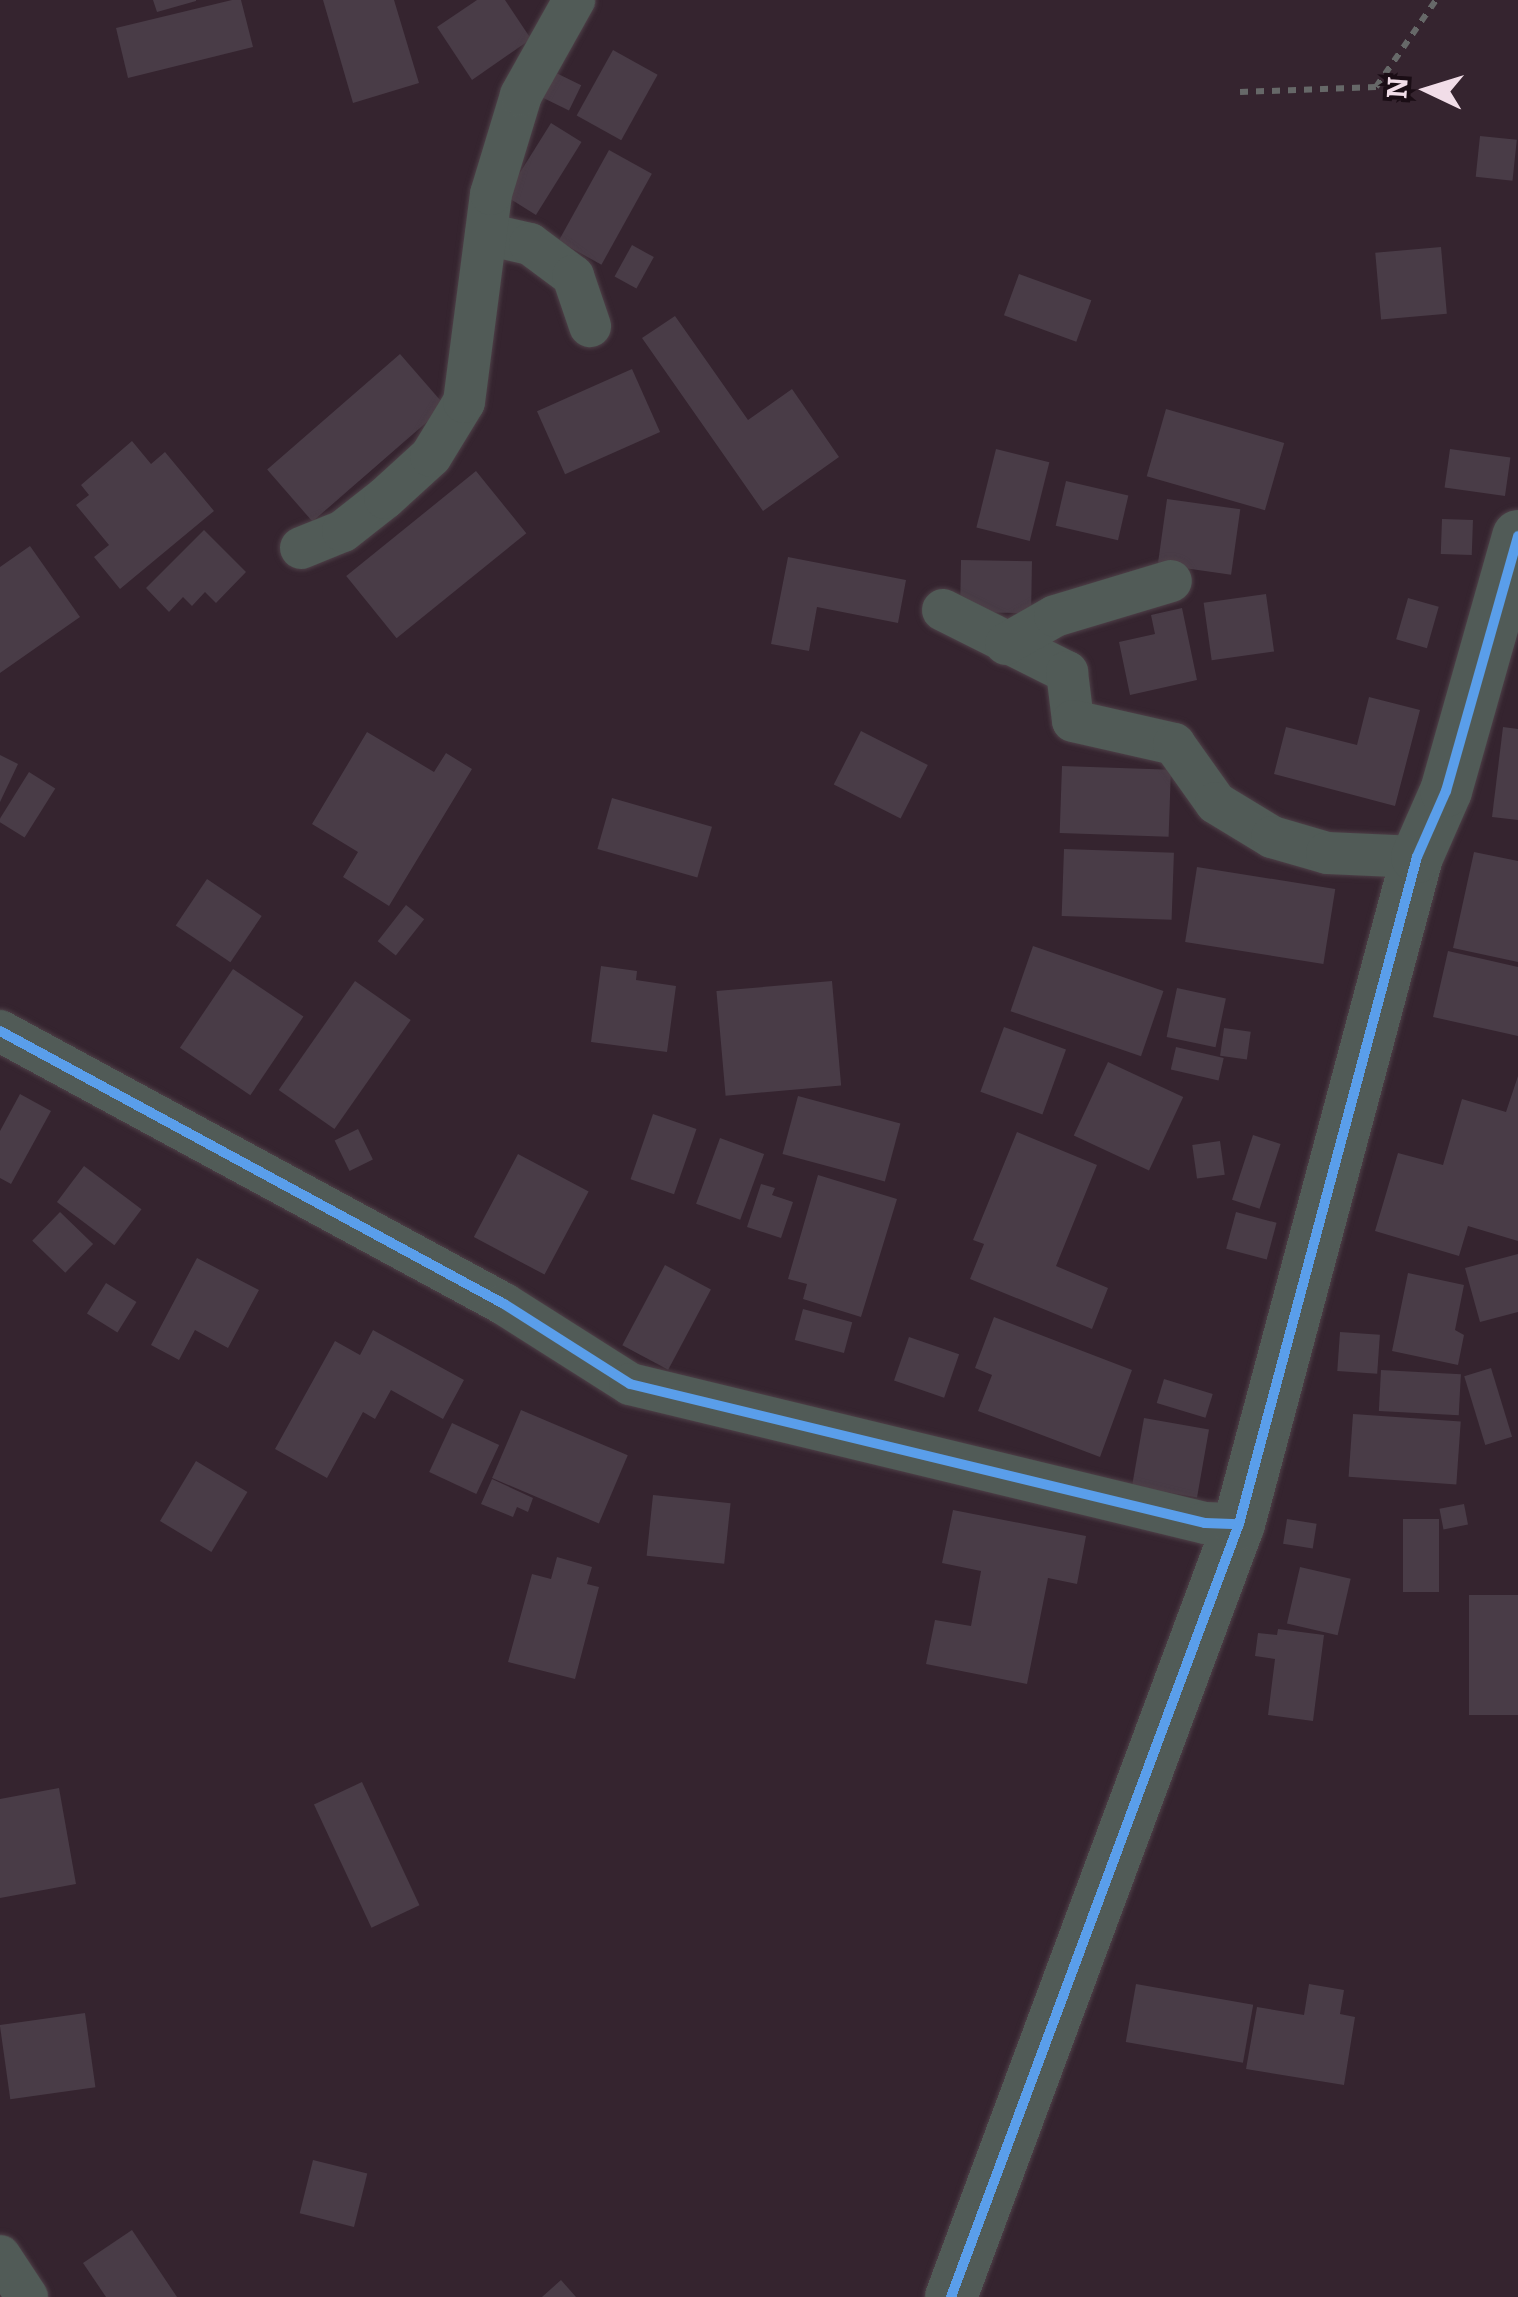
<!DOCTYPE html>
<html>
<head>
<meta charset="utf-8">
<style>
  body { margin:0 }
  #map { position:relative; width:1518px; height:2297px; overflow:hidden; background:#35242f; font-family:Bitter,serif }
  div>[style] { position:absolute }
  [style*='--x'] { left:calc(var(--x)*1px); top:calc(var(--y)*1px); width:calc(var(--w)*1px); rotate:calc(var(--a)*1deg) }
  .building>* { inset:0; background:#493c47; transform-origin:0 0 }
  .path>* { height:6px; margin-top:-3px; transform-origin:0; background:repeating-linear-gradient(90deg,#666868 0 8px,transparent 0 16px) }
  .roads { filter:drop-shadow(0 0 2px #4e4048) drop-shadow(0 0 2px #4e4048) }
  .minor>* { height:42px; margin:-21px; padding:0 21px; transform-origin:21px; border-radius:21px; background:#515b57 }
  .tertiary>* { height:52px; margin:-26px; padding:0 26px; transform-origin:26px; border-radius:26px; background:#515b57 }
  .cycleway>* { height:10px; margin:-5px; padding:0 5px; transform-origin:5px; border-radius:5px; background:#5a9eea }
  span { translate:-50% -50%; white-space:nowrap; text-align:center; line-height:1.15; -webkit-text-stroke:8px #1a0d15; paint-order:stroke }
  .north { position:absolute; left:1378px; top:40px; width:100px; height:100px; -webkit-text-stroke:8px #1a0d15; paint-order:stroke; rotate:274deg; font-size:28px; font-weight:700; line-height:40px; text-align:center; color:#f1dde8 }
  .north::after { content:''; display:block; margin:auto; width:35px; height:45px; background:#f1dde8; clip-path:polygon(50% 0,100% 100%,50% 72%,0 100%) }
</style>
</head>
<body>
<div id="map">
  <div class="building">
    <i style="clip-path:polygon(153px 0,196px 0,196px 1px,157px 12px)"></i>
    <i style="clip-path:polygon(232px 0,241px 0,253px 47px,128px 78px,116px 28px)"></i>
    <i style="clip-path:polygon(323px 0,394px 0,419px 83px,353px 103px)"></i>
    <i style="clip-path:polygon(477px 0,505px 0,531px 39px,472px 80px,437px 27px)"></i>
    <i style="left:613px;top:50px;width:51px;height:75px;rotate:29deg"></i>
    <i style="left:548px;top:69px;width:37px;height:28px;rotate:26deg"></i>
    <i style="left:551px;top:123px;width:36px;height:86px;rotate:32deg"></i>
    <i style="left:1480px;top:136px;width:37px;height:41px;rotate:6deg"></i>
    <i style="left:609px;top:150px;width:49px;height:104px;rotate:29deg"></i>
    <i style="left:632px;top:245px;width:25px;height:36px;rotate:29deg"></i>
    <i style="left:1441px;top:247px;width:67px;height:66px;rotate:85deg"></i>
    <i style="left:1019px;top:274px;width:77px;height:44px;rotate:20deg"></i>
    <i style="clip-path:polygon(675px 316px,748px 420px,792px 389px,839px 457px,763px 511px,642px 338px)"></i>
    <i style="left:400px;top:354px;width:69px;height:176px;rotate:49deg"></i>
    <i style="left:632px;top:369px;width:69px;height:104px;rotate:66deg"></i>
    <i style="left:1166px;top:409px;width:123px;height:70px;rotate:16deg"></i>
    <i style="clip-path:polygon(132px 441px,151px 464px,165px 452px,214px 511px,120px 589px,94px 557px,109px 545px,76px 505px,89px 495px,81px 485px)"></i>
    <i style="left:996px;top:449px;width:55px;height:81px;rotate:14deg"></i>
    <i style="left:1450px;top:449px;width:61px;height:39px;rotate:8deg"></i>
    <i style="left:476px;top:471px;width:80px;height:167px;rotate:51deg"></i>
    <i style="left:1066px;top:481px;width:64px;height:46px;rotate:13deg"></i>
    <i style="left:1167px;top:499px;width:74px;height:66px;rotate:8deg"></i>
    <i style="left:1442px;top:519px;width:31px;height:35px;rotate:2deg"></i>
    <i style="clip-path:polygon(204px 530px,246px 572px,216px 603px,205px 592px,192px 606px,183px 597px,169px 612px,146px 588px)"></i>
    <i style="clip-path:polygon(30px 546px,80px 617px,0 673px,0 567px)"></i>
    <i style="clip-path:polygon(788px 557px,906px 580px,898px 623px,817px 607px,809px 651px,771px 644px)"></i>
    <i style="left:961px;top:560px;width:71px;height:52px;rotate:1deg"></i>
    <i style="left:1266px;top:594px;width:58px;height:63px;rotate:82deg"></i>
    <i style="left:1408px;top:598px;width:32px;height:43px;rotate:16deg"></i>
    <i style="clip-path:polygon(1182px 608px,1197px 680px,1130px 695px,1119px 642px,1155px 634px,1151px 615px)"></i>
    <i style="clip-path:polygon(1369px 697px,1420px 710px,1395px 806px,1274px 774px,1286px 727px,1357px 745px)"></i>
    <i style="clip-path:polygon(1503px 727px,1518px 729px,1518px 820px,1492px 817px)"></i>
    <i style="left:861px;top:731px;width:75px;height:60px;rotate:27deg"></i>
    <i style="clip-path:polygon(367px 732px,434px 772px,446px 753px,472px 769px,389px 906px,343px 877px,358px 852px,312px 824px)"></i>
    <i style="clip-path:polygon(0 755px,18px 764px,0 802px)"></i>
    <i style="left:1062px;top:766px;width:109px;height:67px;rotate:2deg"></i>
    <i style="left:29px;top:772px;width:31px;height:58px;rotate:32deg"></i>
    <i style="left:612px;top:798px;width:104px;height:53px;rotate:16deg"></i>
    <i style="left:1064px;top:849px;width:110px;height:67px;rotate:2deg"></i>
    <i style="clip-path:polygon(1474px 852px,1518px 861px,1518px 962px,1453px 948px)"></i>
    <i style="left:1197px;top:867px;width:140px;height:76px;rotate:9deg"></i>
    <i style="left:207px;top:879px;width:66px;height:56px;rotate:34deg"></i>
    <i style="left:406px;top:905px;width:23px;height:46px;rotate:38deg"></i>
    <i style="left:1033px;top:946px;width:138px;height:69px;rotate:19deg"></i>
    <i style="clip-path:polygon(1448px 951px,1518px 967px,1518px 1036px,1433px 1017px)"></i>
    <i style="clip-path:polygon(601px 966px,637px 971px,636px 980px,676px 986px,667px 1052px,591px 1042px)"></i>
    <i style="left:233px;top:969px;width:85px;height:95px;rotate:34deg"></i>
    <i style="left:355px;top:981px;width:68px;height:133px;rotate:35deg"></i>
    <i style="left:832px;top:981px;width:105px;height:116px;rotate:85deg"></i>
    <i style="left:1177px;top:988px;width:50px;height:50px;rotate:12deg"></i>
    <i style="left:1004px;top:1027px;width:66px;height:69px;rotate:20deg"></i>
    <i style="left:1224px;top:1028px;width:27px;height:28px;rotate:8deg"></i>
    <i style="left:1176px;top:1047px;width:49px;height:23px;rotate:13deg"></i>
    <i style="left:1108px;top:1062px;width:83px;height:81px;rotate:25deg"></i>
    <i style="clip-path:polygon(1518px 1076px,1518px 1241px,1468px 1226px,1459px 1256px,1375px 1231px,1398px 1153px,1443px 1165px,1462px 1099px,1506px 1112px)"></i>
    <i style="clip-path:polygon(20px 1094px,51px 1111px,11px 1184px,0 1178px,0 1131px)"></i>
    <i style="left:798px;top:1096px;width:106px;height:60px;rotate:15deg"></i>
    <i style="left:653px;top:1114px;width:46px;height:69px;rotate:19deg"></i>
    <i style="left:358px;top:1129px;width:34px;height:26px;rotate:64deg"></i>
    <i style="clip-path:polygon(1017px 1132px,1097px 1165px,1056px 1266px,1108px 1288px,1092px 1329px,970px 1279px,984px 1244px,973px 1240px)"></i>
    <i style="left:1253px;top:1135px;width:29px;height:68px;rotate:18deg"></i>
    <i style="left:720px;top:1138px;width:47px;height:70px;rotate:20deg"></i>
    <i style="left:1220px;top:1141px;width:34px;height:28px;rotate:82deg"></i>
    <i style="left:518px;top:1154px;width:80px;height:94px;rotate:28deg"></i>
    <i style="left:84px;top:1166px;width:72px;height:45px;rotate:37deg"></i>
    <i style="clip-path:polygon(818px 1175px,897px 1199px,861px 1317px,803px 1299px,807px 1284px,788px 1279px)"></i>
    <i style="clip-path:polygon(761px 1184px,775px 1188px,772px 1195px,793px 1202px,781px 1238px,747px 1227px)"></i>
    <i style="left:60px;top:1212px;width:46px;height:40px;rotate:44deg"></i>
    <i style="left:1236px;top:1212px;width:42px;height:38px;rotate:15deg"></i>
    <i style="clip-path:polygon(1518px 1254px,1518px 1312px,1480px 1322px,1465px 1268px)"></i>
    <i style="clip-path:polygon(197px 1258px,259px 1290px,228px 1348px,195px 1330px,179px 1360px,151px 1345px)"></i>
    <i style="left:665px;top:1265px;width:52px;height:91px;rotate:28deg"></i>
    <i style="clip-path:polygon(1408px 1273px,1464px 1285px,1455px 1330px,1464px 1335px,1458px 1365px,1392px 1351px)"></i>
    <i style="left:106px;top:1283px;width:36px;height:36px;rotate:32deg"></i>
    <i style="left:803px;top:1309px;width:51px;height:32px;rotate:15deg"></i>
    <i style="clip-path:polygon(994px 1317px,1132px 1370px,1100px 1457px,978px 1411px,992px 1375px,975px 1368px)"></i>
    <i style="clip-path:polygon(373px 1330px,464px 1380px,443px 1419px,391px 1390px,375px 1419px,363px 1412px,327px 1478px,275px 1449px,335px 1341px,360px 1355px)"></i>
    <i style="left:1340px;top:1332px;width:40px;height:39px;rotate:4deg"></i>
    <i style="left:909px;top:1337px;width:53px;height:46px;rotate:19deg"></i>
    <i style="left:1491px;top:1368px;width:72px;height:28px;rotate:73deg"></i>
    <i style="left:1381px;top:1370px;width:80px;height:41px;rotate:3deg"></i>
    <i style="left:1164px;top:1379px;width:51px;height:25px;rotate:17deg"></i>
    <i style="left:521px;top:1410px;width:116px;height:74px;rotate:23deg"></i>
    <i style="left:1353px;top:1414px;width:108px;height:63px;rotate:4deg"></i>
    <i style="left:1144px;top:1418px;width:66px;height:69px;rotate:10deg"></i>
    <i style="left:452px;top:1423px;width:52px;height:54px;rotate:25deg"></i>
    <i style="left:196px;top:1461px;width:60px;height:70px;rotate:31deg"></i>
    <i style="clip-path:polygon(492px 1479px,533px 1498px,528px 1512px,517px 1507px,513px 1517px,481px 1504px)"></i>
    <i style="left:653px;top:1495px;width:78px;height:61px;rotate:6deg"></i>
    <i style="left:1464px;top:1504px;width:21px;height:25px;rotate:79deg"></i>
    <i style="clip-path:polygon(953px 1510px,1086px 1536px,1077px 1584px,1048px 1578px,1027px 1684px,926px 1664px,935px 1620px,971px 1626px,981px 1571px,942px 1563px)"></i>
    <i style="left:1287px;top:1519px;width:30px;height:25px;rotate:9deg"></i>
    <i style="left:1403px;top:1519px;width:36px;height:73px"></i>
    <i style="clip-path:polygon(557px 1557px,592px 1567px,587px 1584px,599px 1587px,575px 1679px,508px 1662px,532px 1574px,551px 1579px)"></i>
    <i style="left:1300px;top:1567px;width:52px;height:58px;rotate:13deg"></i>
    <i style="left:1518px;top:1595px;width:120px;height:49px;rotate:90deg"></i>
    <i style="clip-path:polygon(1278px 1629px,1324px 1635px,1313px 1721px,1268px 1715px,1275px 1659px,1255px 1656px,1258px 1633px,1277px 1635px)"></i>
    <i style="left:362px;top:1782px;width:136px;height:53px;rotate:65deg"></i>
    <i style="clip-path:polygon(59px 1788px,76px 1884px,0 1898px,0 1799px)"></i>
    <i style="left:1136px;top:1984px;width:119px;height:59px;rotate:10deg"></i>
    <i style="clip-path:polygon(1309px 1984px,1344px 1990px,1340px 2014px,1355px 2017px,1344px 2085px,1246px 2069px,1257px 2007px,1304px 2015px)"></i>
    <i style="left:85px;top:2013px;width:75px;height:86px;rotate:82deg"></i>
    <i style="left:313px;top:2160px;width:56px;height:55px;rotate:14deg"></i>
    <i style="clip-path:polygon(132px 2230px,177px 2297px,106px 2297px,83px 2263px)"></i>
    <i style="clip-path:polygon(561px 2280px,576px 2297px,542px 2297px)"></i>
  </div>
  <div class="path">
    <i style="--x:1240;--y:92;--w:136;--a:-2.1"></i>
    <i style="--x:1376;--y:87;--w:106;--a:-55.4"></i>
  </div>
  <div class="roads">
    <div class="minor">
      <i style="--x:486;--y:234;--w:45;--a:12.8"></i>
      <i style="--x:530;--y:244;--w:54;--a:36.7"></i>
      <i style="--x:573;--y:276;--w:53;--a:71.2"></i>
      <i style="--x:301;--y:548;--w:45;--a:-22"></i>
      <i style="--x:343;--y:531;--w:53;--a:-38.2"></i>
      <i style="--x:385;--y:498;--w:62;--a:-42.4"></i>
      <i style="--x:431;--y:456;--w:63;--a:-58.6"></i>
      <i style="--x:464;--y:402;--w:210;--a:-82.6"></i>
      <i style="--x:491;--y:194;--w:103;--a:-73.1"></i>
      <i style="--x:521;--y:95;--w:109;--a:-60.8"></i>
      <i style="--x:943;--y:610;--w:139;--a:26.6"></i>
      <i style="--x:1067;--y:672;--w:49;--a:83"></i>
      <i style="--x:1073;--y:721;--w:104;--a:12.8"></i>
      <i style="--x:1174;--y:744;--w:72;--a:54.6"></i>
      <i style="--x:1216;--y:803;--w:66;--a:31.3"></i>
      <i style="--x:1272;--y:837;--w:57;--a:16.2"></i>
      <i style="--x:1327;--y:853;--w:90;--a:2.5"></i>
      <i style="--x:1006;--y:644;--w:56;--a:-29.7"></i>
      <i style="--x:1055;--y:616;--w:121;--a:-16.8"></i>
      <i style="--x:0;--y:1031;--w:573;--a:28.44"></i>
      <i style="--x:504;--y:1304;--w:149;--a:32.4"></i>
      <i style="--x:630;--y:1384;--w:592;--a:13.59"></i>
      <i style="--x:1205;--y:1523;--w:34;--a:2"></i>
      <i style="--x:0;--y:2256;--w:49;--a:56.6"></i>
    </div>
    <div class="tertiary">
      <i style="--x:951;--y:2297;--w:825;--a:-69.57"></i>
      <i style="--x:1239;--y:1524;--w:690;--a:-75.06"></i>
      <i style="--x:1417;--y:857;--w:72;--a:-66.3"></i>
      <i style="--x:1446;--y:791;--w:265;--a:-74.2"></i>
    </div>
  </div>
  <div class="cycleway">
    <i style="--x:0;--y:1031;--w:573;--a:28.44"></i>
    <i style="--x:504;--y:1304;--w:149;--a:32.4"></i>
    <i style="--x:630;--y:1384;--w:592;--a:13.59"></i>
    <i style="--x:1205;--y:1523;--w:34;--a:2"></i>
    <i style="--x:951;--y:2297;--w:825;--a:-69.57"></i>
    <i style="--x:1239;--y:1524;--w:690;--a:-75.06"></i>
    <i style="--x:1417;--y:857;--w:72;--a:-66.3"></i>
    <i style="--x:1446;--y:791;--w:265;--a:-74.2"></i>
  </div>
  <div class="north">N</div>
</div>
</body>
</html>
